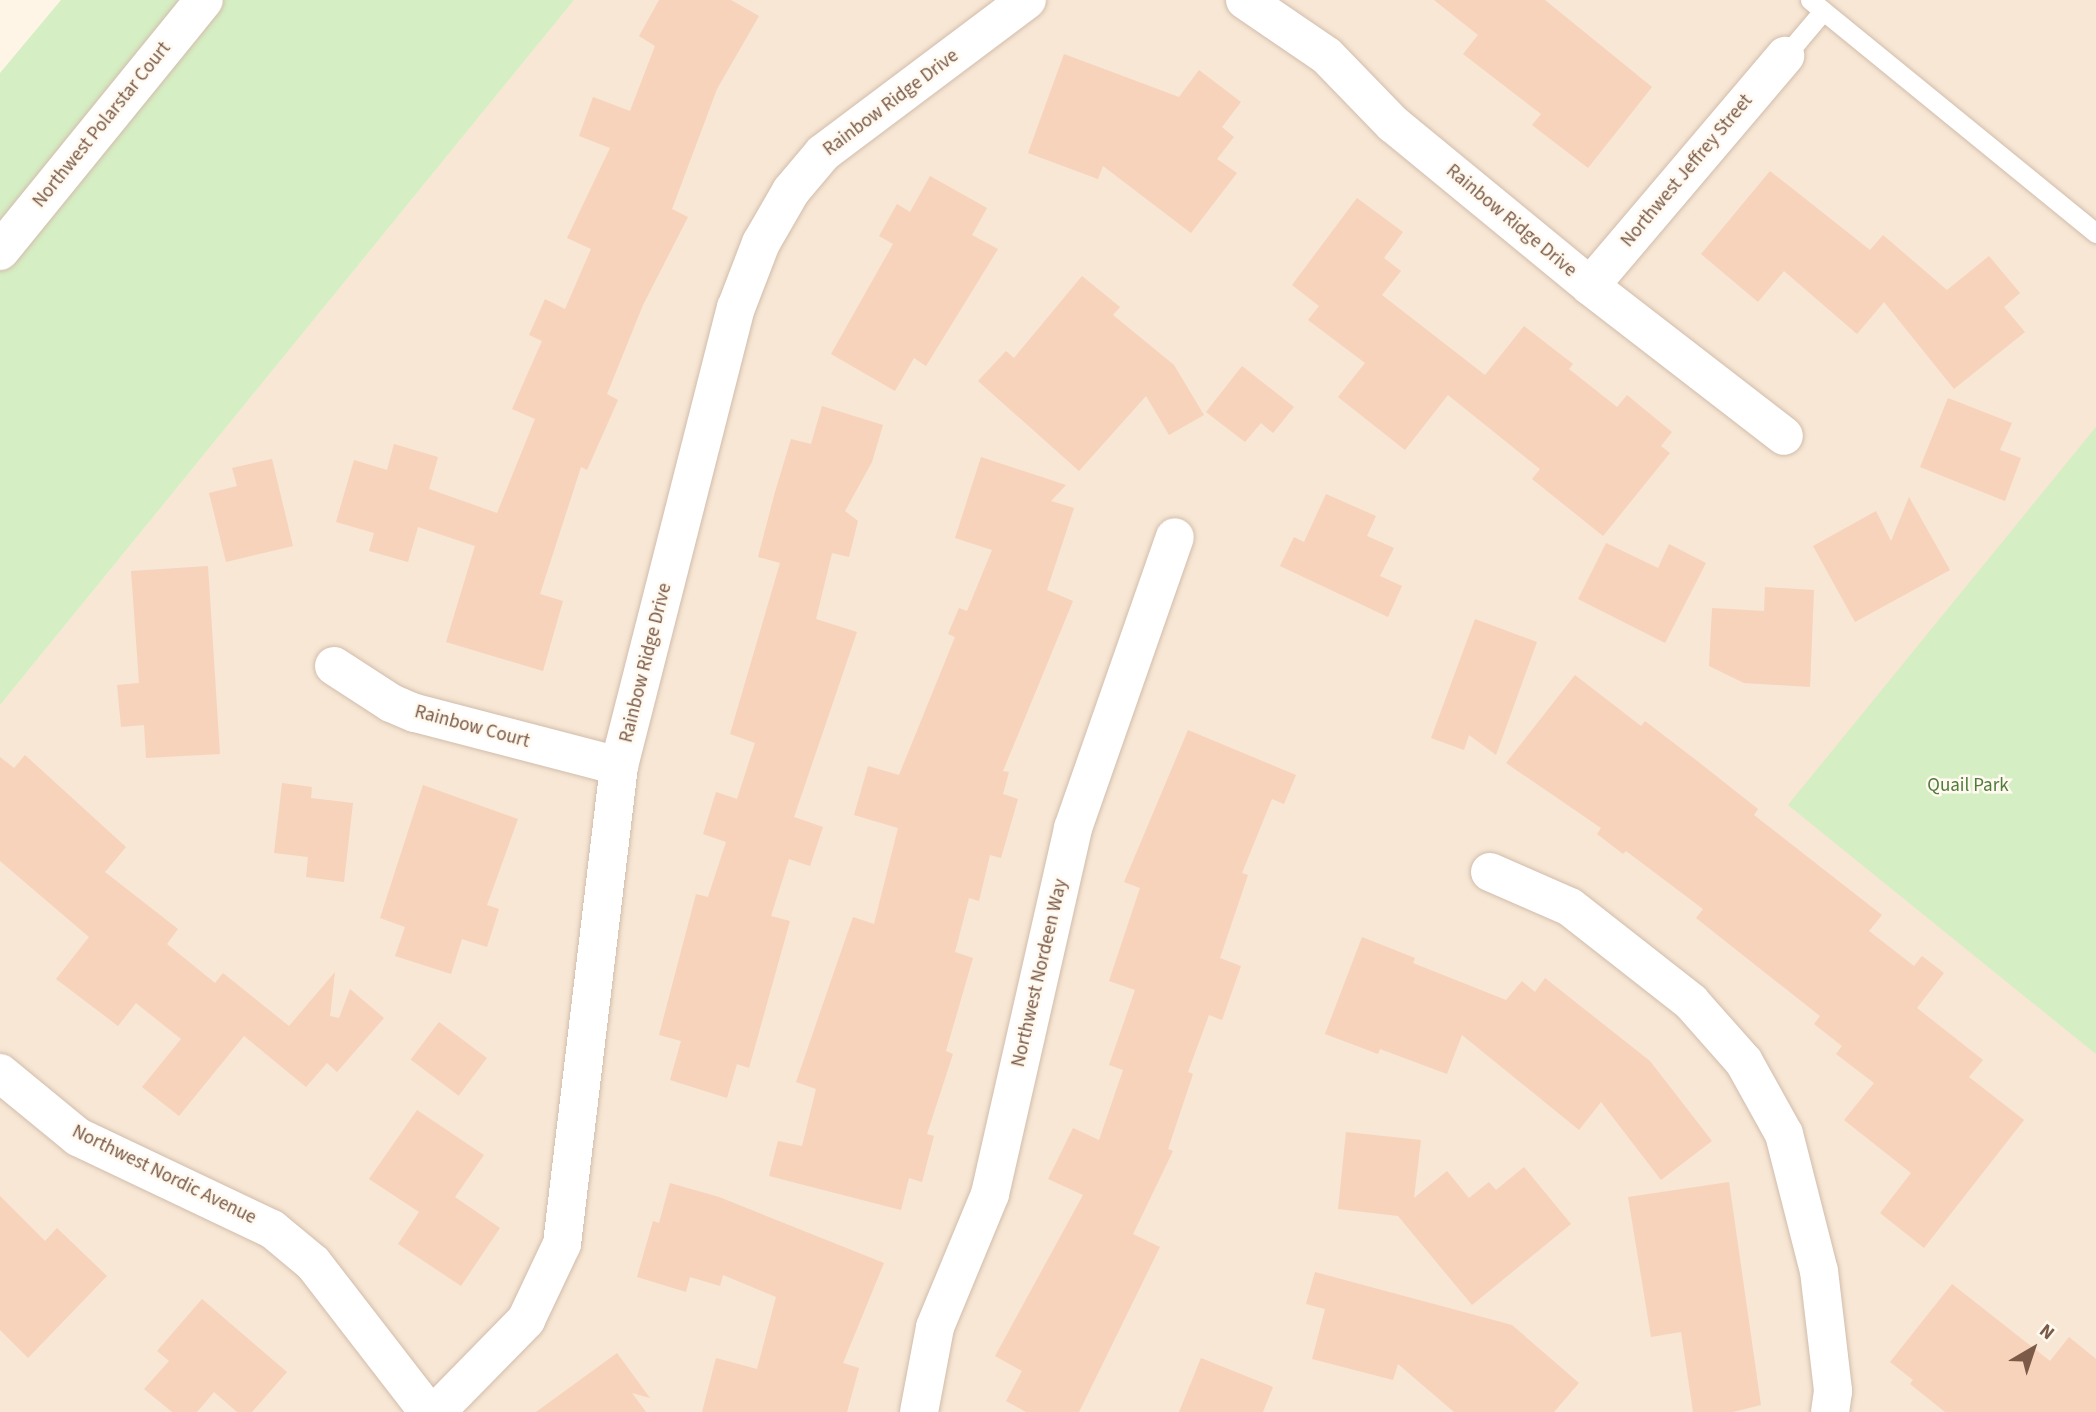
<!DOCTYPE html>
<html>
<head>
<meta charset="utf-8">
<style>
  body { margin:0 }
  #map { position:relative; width:2096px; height:1412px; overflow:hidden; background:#fef5e7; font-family:"Source Sans 3",sans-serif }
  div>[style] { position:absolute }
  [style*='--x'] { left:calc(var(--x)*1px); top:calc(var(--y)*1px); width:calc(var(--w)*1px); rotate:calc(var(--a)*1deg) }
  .residential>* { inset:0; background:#f7e7d4 }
  .green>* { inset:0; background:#d5eec3 }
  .building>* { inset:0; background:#f7d3bc; transform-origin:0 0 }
  .roads { filter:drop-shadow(0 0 2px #d2bcab) drop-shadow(0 0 2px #d2bcab) }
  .lane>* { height:19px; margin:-9.5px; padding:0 9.5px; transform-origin:9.5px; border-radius:9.5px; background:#fff }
  .street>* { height:38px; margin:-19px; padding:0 19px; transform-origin:19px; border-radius:19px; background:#fff }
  span { translate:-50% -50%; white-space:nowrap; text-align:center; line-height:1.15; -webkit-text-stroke:5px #fff9ef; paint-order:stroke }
  .street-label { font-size:19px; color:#7b5a48 }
  .park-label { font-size:19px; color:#4f7c3c }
  .north { position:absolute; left:1998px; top:1314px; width:70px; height:70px; -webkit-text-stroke:5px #fff9ef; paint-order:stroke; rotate:39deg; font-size:19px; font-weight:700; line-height:28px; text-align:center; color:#7b5a48 }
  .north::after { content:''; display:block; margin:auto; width:24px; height:32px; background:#7b5a48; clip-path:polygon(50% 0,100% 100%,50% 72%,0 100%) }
</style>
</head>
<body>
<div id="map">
  <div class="residential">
    <i style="clip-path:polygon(574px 0,2096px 0,2096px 1412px,0 1412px,0 705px)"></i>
  </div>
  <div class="green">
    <i style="clip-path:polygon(61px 0,574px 0,0 705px,0 73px)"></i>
    <i style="clip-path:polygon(2096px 427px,2096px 1054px,1788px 805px)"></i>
  </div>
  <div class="building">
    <i style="clip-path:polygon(659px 0,731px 0,759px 16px,717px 89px,672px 209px,688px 217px,643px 305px,607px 394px,618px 400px,587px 470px,581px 467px,540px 594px,563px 601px,543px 671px,446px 642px,475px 546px,418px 527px,408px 562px,369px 551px,374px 533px,336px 522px,354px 460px,387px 470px,394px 444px,438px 457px,429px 489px,497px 513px,535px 419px,512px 409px,542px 341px,529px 335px,545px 299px,565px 309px,591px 249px,567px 238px,610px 148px,579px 136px,593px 97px,630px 111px,655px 46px,639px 36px)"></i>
    <i style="clip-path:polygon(1434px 0,1545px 0,1652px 87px,1588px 168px,1532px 125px,1541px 114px,1463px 54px,1478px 35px)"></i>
    <i style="clip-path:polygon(1064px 54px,1179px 97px,1199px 70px,1241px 102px,1222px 127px,1234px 137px,1217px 159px,1237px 173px,1191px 233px,1103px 166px,1098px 179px,1028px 153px)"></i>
    <i style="clip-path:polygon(1770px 171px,1870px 250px,1883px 235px,1947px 290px,1989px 256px,2020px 293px,2004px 307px,2025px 332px,1954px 389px,1884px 302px,1857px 334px,1784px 271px,1758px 302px,1701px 254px)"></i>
    <i style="clip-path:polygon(930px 176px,987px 208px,972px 235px,998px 249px,926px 366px,914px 358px,895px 391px,831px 354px,893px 244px,879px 236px,897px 204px,910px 212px)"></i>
    <i style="clip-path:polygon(1357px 198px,1403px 232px,1384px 258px,1401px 271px,1382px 295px,1485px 375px,1524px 326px,1573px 364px,1569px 369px,1617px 407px,1627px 395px,1672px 432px,1661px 446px,1670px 453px,1603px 536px,1532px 479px,1540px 469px,1448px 395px,1405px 450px,1338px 397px,1365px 363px,1308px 320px,1319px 306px,1292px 285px)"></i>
    <i style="clip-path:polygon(1082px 276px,1120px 307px,1113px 315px,1174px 365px,1204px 415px,1169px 435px,1146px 396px,1079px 471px,978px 381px,1006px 351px,1014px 358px)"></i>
    <i style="clip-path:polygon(1242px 366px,1294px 407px,1273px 433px,1261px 423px,1245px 442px,1206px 412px)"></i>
    <i style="clip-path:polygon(1948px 398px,2012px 423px,2000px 450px,2021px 458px,2005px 501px,1920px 467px)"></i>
    <i style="clip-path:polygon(822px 406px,883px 425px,872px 462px,845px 511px,858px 521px,849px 557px,832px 553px,816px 619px,857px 632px,794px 817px,823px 827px,810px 866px,789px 859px,771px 916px,790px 921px,749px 1068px,737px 1064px,727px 1098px,670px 1080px,681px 1041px,659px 1035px,696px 894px,708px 897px,726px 842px,703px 834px,716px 792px,737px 799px,755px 743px,730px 734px,780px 563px,758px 557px,775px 492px,791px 439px,811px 444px)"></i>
    <i style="clip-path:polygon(981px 457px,1066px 485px,1051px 501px,1074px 508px,1047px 590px,1073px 601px,1003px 771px,1009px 772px,1003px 794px,1018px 799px,1001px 858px,990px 855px,979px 901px,969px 898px,955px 952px,973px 958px,946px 1051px,953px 1054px,927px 1134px,934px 1136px,922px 1182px,909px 1178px,901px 1210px,769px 1176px,778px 1141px,802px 1146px,816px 1089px,796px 1082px,853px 917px,874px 924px,898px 828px,854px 815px,868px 766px,899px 775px,955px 637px,948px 634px,959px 608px,967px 611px,992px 550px,955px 538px)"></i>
    <i style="clip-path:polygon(272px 459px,293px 546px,226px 562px,209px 493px,237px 486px,232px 468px)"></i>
    <i style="clip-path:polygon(1326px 494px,1376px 516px,1367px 536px,1394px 548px,1380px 576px,1402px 586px,1388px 617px,1280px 566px,1294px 537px,1304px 542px)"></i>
    <i style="clip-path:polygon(1909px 497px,1950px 570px,1855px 622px,1813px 546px,1876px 511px,1891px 541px)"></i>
    <i style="clip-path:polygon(1606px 543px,1658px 568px,1669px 544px,1706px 563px,1665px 643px,1578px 599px)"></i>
    <i style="clip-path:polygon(208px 566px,220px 754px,146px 758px,144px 725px,121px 727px,117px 685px,139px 683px,131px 571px)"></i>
    <i style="clip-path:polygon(1765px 587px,1814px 590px,1810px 687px,1744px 683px,1709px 666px,1712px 608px,1764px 611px)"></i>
    <i style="clip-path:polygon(1475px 619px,1537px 642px,1496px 755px,1469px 735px,1464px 750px,1431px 738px)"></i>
    <i style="clip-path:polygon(1575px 675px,1641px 726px,1645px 721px,1696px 760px,1758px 809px,1754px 815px,1882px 915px,1869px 931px,1914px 966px,1922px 956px,1944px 973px,1917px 1008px,1983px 1060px,1969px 1077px,2024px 1120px,1924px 1248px,1880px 1213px,1911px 1173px,1844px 1120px,1874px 1083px,1836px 1054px,1842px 1046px,1814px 1024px,1820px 1016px,1696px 918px,1703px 909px,1626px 851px,1623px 854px,1597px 834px,1601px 828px,1506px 763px)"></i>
    <i style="clip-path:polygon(1188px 730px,1296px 775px,1284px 804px,1272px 799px,1242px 873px,1248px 875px,1220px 958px,1241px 966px,1222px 1020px,1209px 1015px,1188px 1072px,1193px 1074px,1168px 1149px,1173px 1151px,1133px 1234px,1160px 1247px,1079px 1412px,1026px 1412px,1006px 1401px,1022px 1371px,995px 1356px,1083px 1195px,1048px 1179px,1073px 1128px,1099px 1140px,1123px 1070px,1109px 1065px,1135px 990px,1109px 981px,1140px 888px,1124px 882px)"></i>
    <i style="clip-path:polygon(25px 755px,126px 847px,105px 872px,178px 929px,167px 944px,215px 983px,223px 973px,289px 1026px,335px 972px,330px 1016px,339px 1018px,350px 989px,384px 1018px,337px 1072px,327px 1063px,306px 1087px,244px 1036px,179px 1116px,142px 1087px,181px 1039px,136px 1003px,118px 1026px,56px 979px,89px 937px,0 861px,0 757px,14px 768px)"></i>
    <i style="clip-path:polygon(282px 783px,312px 787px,311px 798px,353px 803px,344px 882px,306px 877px,308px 857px,274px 853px)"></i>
    <i style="clip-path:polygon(423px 785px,518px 819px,487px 905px,499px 909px,487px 947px,462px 939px,451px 974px,395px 956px,405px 927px,380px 918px)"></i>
    <i style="clip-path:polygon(1362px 937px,1415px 958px,1413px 963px,1506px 1000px,1522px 981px,1535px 992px,1545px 978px,1650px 1061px,1712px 1141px,1661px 1180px,1601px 1102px,1579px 1130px,1462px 1035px,1447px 1074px,1380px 1049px,1378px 1054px,1325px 1034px)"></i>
    <i style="left:439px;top:1022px;width:60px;height:47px;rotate:37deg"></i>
    <i style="clip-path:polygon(417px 1110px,484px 1155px,455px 1197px,500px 1228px,461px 1286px,398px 1244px,419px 1212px,369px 1179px)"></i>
    <i style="clip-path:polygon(1346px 1132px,1421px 1140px,1414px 1198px,1447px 1171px,1469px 1198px,1489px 1182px,1496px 1190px,1524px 1167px,1571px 1224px,1472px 1305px,1398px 1216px,1338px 1209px)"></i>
    <i style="clip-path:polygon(1729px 1182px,1761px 1405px,1733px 1412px,1693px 1412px,1681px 1332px,1651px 1337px,1628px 1197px)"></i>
    <i style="clip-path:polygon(670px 1183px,719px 1197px,884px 1263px,843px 1363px,859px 1368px,847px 1412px,702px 1412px,716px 1358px,757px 1369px,776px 1297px,723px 1275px,720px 1286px,690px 1277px,686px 1292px,637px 1277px,653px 1221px,659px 1223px)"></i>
    <i style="clip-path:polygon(0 1196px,45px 1241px,57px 1228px,107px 1276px,28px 1358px,0 1330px)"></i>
    <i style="clip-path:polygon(1315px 1272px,1512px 1325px,1579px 1383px,1554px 1412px,1454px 1412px,1398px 1364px,1393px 1380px,1312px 1359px,1325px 1309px,1306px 1304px)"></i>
    <i style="clip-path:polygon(1952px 1284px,2050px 1361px,2069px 1337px,2096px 1359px,2096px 1412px,1945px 1412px,1910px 1384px,1913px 1380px,1890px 1362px)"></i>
    <i style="clip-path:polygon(202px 1299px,287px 1372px,252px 1412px,237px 1412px,214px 1392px,197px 1412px,172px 1412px,144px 1389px,169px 1361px,157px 1351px)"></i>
    <i style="clip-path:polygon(617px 1353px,650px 1398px,632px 1393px,646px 1412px,536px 1412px)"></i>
    <i style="clip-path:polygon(1201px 1358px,1273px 1387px,1263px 1412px,1179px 1412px)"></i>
  </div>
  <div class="roads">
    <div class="lane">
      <i style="--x:1810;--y:0;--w:369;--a:39.2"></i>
      <i style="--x:1785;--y:56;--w:59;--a:-49.8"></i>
    </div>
    <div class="street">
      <i style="--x:1245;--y:0;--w:99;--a:34.3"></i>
      <i style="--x:1327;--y:56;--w:95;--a:45.9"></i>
      <i style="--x:1393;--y:124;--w:255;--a:39.4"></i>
      <i style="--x:1590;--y:286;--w:245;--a:37.7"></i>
      <i style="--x:0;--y:251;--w:323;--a:-50.9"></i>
      <i style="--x:1590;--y:286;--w:302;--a:-49.7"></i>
      <i style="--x:334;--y:666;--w:68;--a:33"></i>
      <i style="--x:391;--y:703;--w:26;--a:23"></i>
      <i style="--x:415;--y:713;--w:211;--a:14.6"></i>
      <i style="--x:1490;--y:872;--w:87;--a:23.6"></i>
      <i style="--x:1570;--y:907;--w:154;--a:38.1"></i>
      <i style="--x:1691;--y:1002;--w:80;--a:48.5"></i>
      <i style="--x:1744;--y:1062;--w:82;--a:60.9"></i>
      <i style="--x:1784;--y:1134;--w:141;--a:75.7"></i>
      <i style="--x:1819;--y:1271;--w:121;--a:83.3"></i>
      <i style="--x:1833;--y:1391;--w:21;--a:98"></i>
      <i style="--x:0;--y:1073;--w:101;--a:39.4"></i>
      <i style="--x:78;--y:1137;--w:215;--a:25.4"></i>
      <i style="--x:272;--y:1229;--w:53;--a:39.7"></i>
      <i style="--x:313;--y:1263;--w:188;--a:52.3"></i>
      <i style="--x:436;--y:1412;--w:129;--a:-45.6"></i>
      <i style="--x:526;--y:1320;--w:84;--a:-64.7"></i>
      <i style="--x:562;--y:1244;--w:481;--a:-83.2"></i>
      <i style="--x:619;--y:766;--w:473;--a:-75.7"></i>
      <i style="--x:736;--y:308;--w:70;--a:-69"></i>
      <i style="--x:761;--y:243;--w:60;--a:-60"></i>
      <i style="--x:791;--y:191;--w:50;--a:-49.9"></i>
      <i style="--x:823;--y:153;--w:255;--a:-36.9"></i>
      <i style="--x:919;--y:1412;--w:86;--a:-79.3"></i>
      <i style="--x:935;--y:1327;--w:144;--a:-67.5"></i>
      <i style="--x:990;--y:1194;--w:375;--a:-77.2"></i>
      <i style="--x:1073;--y:828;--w:308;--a:-70.7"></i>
    </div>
  </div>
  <div class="street-label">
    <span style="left:891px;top:103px;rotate:-37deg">Rainbow Ridge Drive</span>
    <span style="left:102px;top:125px;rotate:-51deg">Northwest Polarstar Court</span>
    <span style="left:1687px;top:171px;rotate:-50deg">Northwest Jeffrey Street</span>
    <span style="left:1511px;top:221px;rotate:40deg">Rainbow Ridge Drive</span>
    <span style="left:646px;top:663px;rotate:-76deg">Rainbow Ridge Drive</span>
    <span style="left:472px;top:727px;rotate:15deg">Rainbow Court</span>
    <span style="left:1040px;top:973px;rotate:-77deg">Northwest Nordeen Way</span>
    <span style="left:164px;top:1175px;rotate:26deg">Northwest Nordic Avenue</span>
  </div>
  <div class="park-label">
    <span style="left:1968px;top:786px">Quail Park</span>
  </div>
  <div class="north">N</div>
</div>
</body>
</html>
